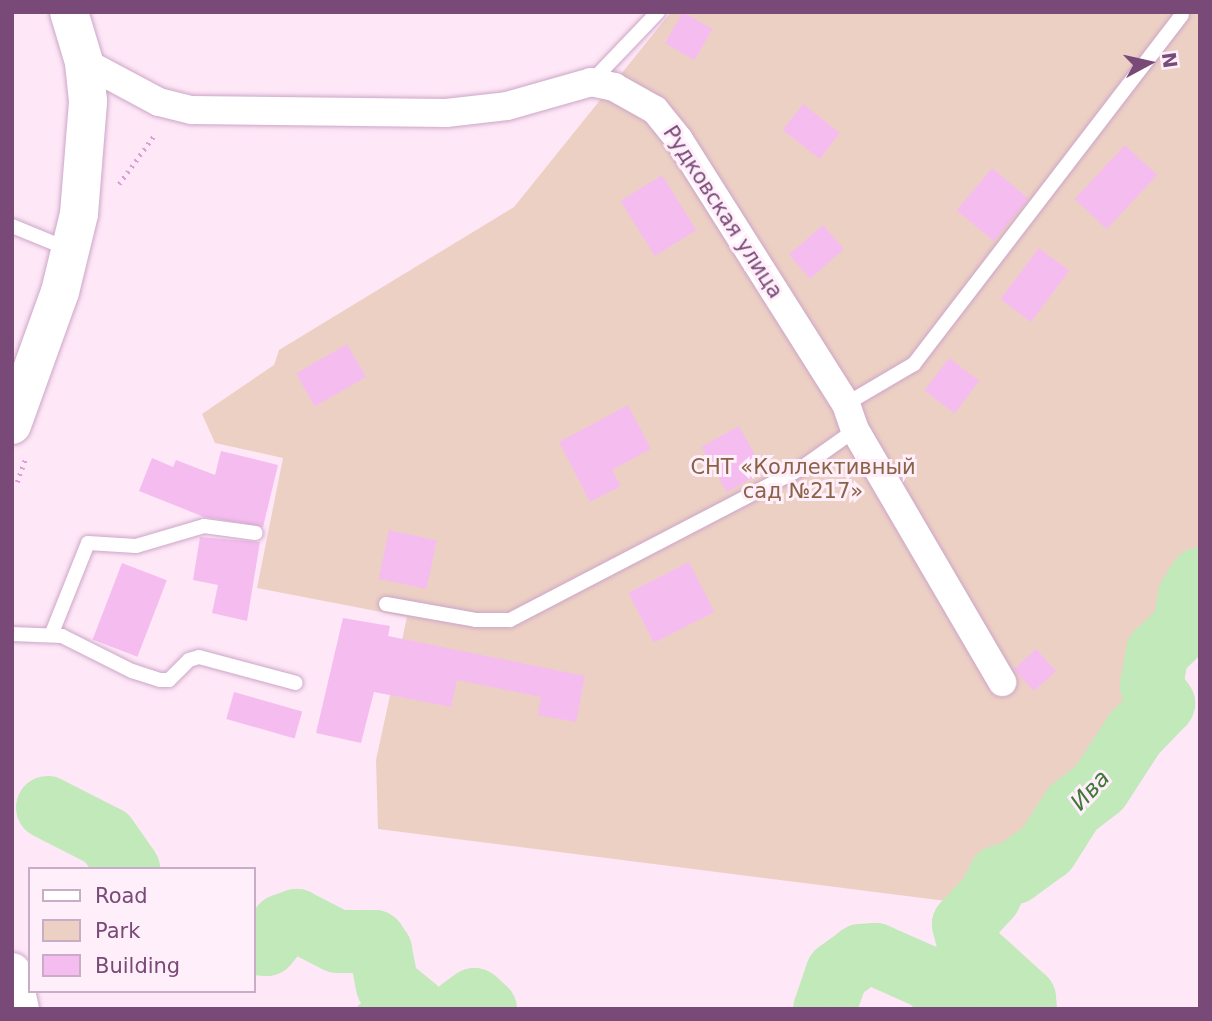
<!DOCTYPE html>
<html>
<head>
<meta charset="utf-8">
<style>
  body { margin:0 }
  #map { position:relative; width:1212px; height:1021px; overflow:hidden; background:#fee7f7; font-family:"DejaVu Sans",sans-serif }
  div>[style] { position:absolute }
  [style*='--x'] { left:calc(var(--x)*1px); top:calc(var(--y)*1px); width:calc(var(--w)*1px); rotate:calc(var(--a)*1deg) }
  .green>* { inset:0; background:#edd0c4 }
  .stream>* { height:10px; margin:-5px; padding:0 5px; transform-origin:5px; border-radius:5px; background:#c1e9ba }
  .river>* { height:63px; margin:-31.5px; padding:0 31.5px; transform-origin:31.5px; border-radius:31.5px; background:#c1e9ba }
  .building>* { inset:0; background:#f5bdef; transform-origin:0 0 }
  .path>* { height:4.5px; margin-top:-2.25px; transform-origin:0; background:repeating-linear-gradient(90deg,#daa0d5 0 2px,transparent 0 7px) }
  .roads { filter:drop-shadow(0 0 2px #cca6c7) drop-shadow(0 0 2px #cca6c7) }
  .lane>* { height:14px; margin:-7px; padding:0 7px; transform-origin:7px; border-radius:7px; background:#fff }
  .street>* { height:28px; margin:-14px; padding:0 14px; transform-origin:14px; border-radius:14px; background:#fff }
  .secondary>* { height:38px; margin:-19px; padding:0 19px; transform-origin:19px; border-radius:19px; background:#fff }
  span { translate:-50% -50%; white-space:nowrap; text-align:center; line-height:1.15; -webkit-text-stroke:6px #ffeffa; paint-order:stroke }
  .street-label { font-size:21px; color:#794977 }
  .park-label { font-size:21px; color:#8c6246 }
  .water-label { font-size:23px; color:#417839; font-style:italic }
  .frame { position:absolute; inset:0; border:14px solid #794977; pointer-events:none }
  .legend { position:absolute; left:28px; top:867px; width:228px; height:126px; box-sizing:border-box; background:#ffeffa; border:2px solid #c9adc6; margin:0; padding:9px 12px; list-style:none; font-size:21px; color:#794977 }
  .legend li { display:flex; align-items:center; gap:14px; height:35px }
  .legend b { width:35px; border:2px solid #c9adc6 }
  .north { position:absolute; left:1114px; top:28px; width:70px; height:70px; -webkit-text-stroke:5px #ffeffa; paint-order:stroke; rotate:82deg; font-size:19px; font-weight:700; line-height:28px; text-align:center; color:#794977 }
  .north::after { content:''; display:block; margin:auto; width:24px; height:32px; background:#794977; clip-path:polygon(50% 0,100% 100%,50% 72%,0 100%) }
</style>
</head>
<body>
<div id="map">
  <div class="green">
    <i style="clip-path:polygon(671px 12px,1200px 12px,1200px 619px,970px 904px,378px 829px,376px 760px,407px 617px,257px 588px,283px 458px,215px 443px,202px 414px,274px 365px,279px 350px,514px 207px)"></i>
  </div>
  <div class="stream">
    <i style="--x:362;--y:1009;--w:19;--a:-39"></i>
    <i style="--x:377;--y:997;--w:22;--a:-13"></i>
  </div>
  <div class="river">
    <i style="--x:47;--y:807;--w:66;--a:27"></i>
    <i style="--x:106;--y:837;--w:39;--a:55"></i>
    <i style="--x:254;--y:943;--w:12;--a:5"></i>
    <i style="--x:266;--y:944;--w:25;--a:-50"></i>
    <i style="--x:282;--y:925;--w:15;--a:-20"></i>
    <i style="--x:296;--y:920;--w:46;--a:27.1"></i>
    <i style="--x:337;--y:941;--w:37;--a:0"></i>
    <i style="--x:374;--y:941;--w:11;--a:56"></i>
    <i style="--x:380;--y:950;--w:36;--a:79"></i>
    <i style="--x:387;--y:985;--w:38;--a:39"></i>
    <i style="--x:460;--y:1009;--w:17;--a:-36"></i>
    <i style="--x:474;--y:999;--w:15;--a:42"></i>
    <i style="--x:824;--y:1009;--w:39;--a:-71"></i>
    <i style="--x:837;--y:972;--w:29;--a:-36"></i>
    <i style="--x:860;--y:955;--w:15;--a:-4"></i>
    <i style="--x:875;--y:954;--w:57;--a:23.9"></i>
    <i style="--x:927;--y:977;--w:47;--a:42.4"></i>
    <i style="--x:1025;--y:1009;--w:11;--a:-95"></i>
    <i style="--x:1024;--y:998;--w:74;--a:-137.7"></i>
    <i style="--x:969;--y:948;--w:25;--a:-104"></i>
    <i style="--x:963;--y:924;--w:38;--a:-47"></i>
    <i style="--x:989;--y:896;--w:22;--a:-63"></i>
    <i style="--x:999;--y:876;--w:16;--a:-15"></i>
    <i style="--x:1014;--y:872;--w:39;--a:-36"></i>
    <i style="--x:1046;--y:849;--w:49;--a:-57.6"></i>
    <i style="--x:1072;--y:808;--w:34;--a:-38"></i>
    <i style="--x:1099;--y:787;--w:64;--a:-57.1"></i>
    <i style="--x:1134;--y:733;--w:42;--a:-46"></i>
    <i style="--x:1163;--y:703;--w:22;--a:-124"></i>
    <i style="--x:1151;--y:685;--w:34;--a:-80"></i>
    <i style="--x:1157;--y:652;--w:37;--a:-44"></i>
    <i style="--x:1184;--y:626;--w:31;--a:-81"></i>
    <i style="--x:1189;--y:595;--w:20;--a:-57"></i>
  </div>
  <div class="building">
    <i style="left:683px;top:12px;width:34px;height:36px;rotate:30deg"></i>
    <i style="left:803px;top:104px;width:47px;height:33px;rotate:38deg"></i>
    <i style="left:1125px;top:145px;width:44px;height:74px;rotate:43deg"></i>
    <i style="left:992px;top:168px;width:48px;height:55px;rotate:40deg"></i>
    <i style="left:662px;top:175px;width:65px;height:49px;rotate:58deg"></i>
    <i style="left:823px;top:225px;width:32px;height:45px;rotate:49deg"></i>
    <i style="left:1039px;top:248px;width:38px;height:64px;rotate:37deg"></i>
    <i style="left:347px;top:344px;width:38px;height:59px;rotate:60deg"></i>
    <i style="left:949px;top:358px;width:38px;height:41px;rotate:37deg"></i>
    <i style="clip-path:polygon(628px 405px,651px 449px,612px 470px,621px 486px,590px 502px,559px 442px)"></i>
    <i style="left:739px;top:426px;width:52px;height:43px;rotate:61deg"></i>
    <i style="clip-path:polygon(221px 451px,278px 465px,263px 527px,204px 517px,139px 491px,152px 458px,173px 467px,176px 460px,215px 475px)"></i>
    <i style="left:389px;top:530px;width:49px;height:50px;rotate:12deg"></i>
    <i style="clip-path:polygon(200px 537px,260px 542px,247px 621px,212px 613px,218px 585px,193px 580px)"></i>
    <i style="left:689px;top:562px;width:56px;height:68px;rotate:63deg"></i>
    <i style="left:122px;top:563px;width:48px;height:82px;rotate:21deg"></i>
    <i style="clip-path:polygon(343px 618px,390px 626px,388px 636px,585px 676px,576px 722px,538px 715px,541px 697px,457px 680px,451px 707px,374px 692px,361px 743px,316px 733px)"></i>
    <i style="left:1036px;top:649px;width:30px;height:30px;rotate:48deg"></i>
    <i style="left:234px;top:692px;width:71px;height:28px;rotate:16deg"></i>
  </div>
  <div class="path">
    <i style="--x:119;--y:184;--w:62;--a:-54.2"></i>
    <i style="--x:17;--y:482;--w:23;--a:-70"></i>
  </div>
  <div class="roads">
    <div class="lane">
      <i style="--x:591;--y:82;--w:97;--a:-46.3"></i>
      <i style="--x:12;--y:226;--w:61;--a:22.3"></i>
      <i style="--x:846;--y:404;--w:79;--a:-30.5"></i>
      <i style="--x:914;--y:364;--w:440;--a:-52.5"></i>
      <i style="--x:386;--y:604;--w:91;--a:10.1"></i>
      <i style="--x:476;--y:620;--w:34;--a:0"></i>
      <i style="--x:510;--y:620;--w:327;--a:-27.5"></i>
      <i style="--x:800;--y:469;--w:67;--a:-35.3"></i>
      <i style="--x:52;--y:633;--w:97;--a:-68.2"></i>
      <i style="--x:88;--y:543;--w:48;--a:3.6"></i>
      <i style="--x:136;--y:546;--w:71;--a:-16.4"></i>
      <i style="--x:204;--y:526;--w:52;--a:7.7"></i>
      <i style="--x:12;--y:634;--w:50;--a:2.3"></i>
      <i style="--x:62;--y:636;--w:78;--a:26.6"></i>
      <i style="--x:132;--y:671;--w:29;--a:18"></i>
      <i style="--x:160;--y:680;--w:9;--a:0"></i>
      <i style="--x:169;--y:680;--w:28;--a:-45"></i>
      <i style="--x:189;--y:660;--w:10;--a:-17"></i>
      <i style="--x:199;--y:657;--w:100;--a:15"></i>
    </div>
    <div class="street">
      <i style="--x:84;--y:62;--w:85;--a:28.1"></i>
      <i style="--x:159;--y:102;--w:34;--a:14"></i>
      <i style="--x:192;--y:110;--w:254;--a:0.7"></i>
      <i style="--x:446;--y:113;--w:61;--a:-6.5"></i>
      <i style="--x:507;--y:106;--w:87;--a:-15.9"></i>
      <i style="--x:591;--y:82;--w:24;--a:12"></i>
      <i style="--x:614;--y:87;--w:47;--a:29.3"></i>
      <i style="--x:655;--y:110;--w:38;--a:51"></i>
      <i style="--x:679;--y:140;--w:312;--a:57.7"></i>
      <i style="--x:846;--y:404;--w:28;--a:71"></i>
      <i style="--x:855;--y:430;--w:292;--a:59.7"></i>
    </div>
    <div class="secondary">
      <i style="--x:12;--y:425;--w:141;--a:-70.2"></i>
      <i style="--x:60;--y:292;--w:80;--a:-76.3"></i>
      <i style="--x:79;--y:214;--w:113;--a:-85.4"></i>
      <i style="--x:88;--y:101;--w:39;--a:-96"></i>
      <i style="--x:84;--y:62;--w:52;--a:-106.7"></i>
      <i style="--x:12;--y:972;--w:38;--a:78"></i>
    </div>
  </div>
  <div class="street-label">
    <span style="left:723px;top:212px;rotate:57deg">Рудковская улица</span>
  </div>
  <div class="park-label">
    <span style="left:803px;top:479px">СНТ «Коллективный<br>сад №217»</span>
  </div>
  <div class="water-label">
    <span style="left:1090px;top:790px;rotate:-47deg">Ива</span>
  </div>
  <div class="frame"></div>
  <ul class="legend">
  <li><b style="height:9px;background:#fff"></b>Road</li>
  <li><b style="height:19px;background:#edd0c4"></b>Park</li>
  <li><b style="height:19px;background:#f5bdef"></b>Building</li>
  </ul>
  <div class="north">N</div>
</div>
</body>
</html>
